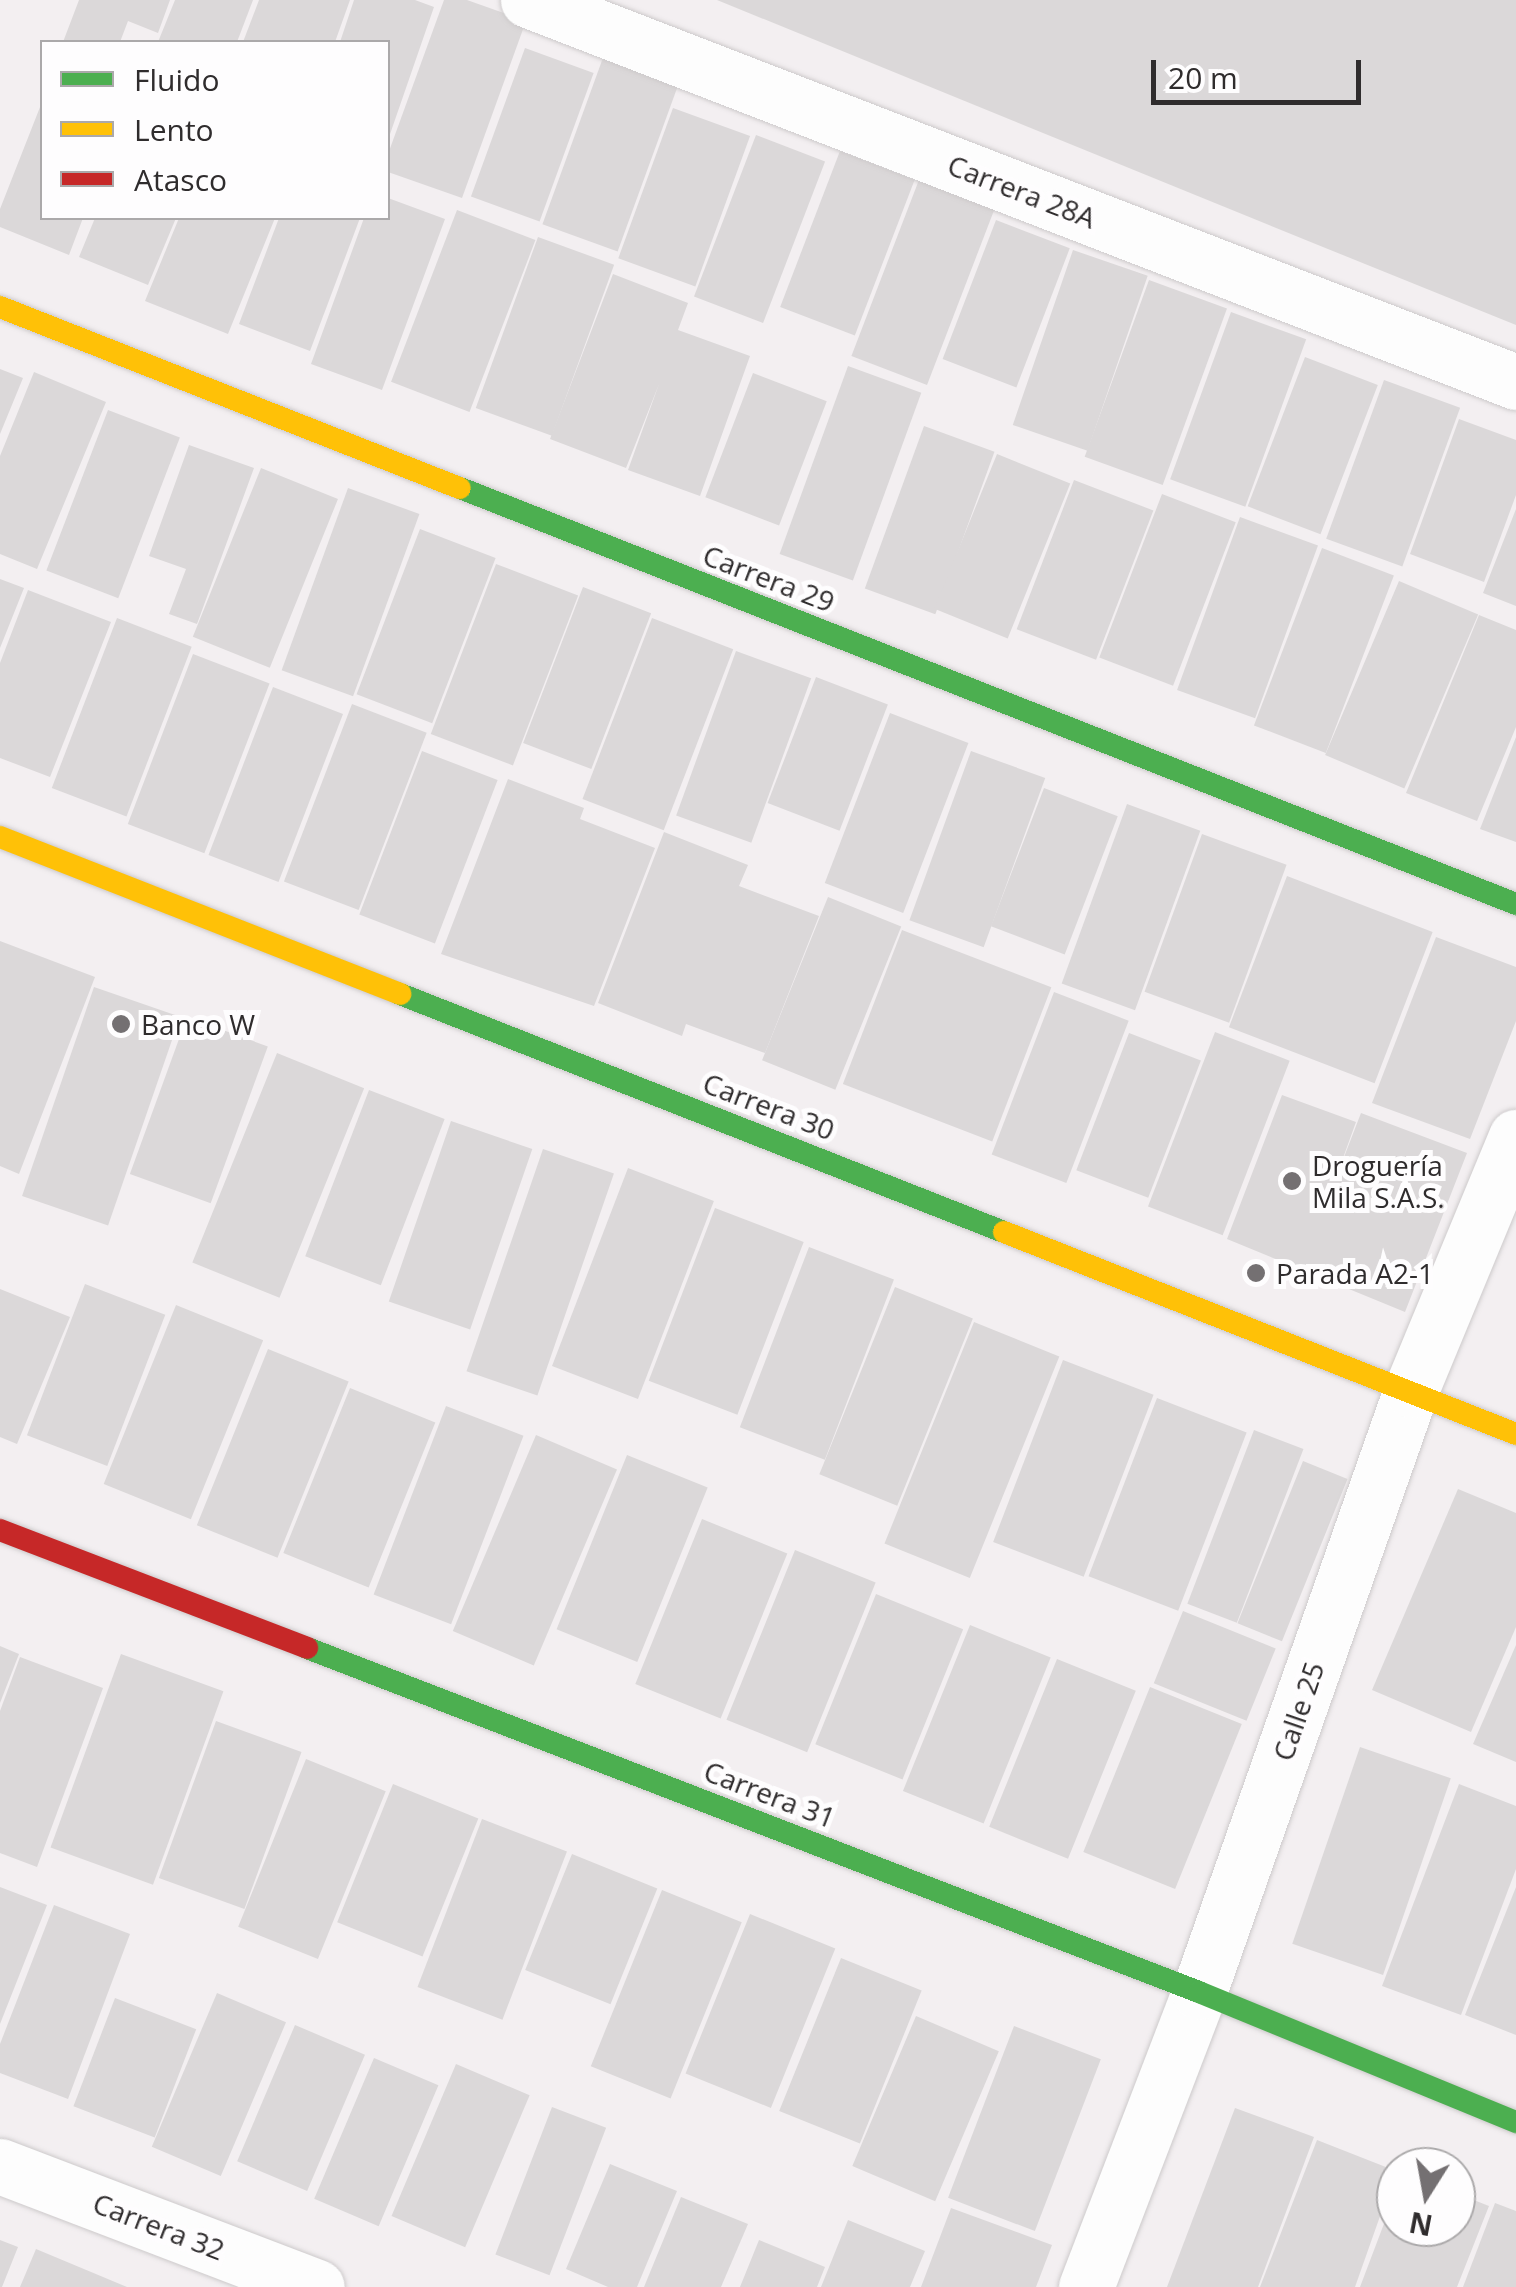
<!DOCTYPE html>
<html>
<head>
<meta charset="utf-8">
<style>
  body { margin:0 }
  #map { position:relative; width:1516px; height:2287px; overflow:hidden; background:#f3eff1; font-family:"Open Sans",sans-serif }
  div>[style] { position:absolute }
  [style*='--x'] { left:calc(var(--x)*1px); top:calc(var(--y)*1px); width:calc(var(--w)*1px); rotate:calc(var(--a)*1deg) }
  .building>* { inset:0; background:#dbd8d9; transform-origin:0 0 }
  .roads { filter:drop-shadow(0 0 2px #cdcacb) drop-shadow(0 0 2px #cdcacb) }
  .street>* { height:55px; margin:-27.5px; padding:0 27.5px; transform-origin:27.5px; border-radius:27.5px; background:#fdfdfd }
  .fast>* { height:22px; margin:-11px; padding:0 11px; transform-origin:11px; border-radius:11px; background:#4caf50 }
  .slow>* { height:22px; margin:-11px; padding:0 11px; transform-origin:11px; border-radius:11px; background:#ffc107 }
  .jam>* { height:22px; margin:-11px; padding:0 11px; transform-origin:11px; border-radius:11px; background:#c62828 }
  .dots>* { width:28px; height:28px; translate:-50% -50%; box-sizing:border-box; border:5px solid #fefdfe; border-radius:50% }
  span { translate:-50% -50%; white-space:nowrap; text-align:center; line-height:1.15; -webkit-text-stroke:10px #fefdfe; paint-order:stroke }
  .street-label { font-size:28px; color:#2f2c2d }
  .poi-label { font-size:28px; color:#2f2c2d }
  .left { translate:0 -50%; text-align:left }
  .legend { position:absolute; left:40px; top:40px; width:350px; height:180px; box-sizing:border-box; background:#fefdfe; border:2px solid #aba9aa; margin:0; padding:12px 18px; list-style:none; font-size:30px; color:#2f2c2d }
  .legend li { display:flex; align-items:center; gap:20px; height:50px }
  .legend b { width:50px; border:2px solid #aba9aa }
  .north { position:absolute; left:1376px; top:2147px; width:100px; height:100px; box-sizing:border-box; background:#fefdfe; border:2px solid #aba9aa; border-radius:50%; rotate:191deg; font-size:28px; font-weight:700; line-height:40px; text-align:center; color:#2f2c2d }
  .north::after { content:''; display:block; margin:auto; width:35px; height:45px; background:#747072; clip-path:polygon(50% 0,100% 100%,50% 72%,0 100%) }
  .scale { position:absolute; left:1151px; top:60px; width:210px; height:45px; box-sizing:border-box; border:5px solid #2f2c2d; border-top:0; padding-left:12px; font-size:30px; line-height:35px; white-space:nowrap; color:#2f2c2d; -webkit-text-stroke:8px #fefdfe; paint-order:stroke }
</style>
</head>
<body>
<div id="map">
  <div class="building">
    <i style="clip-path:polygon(79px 0,170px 0,158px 33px,128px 21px,120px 42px,63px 42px)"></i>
    <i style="clip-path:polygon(175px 0,253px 0,237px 42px,158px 42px)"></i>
    <i style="clip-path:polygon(259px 0,350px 0,335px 42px,243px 42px)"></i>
    <i style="clip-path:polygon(354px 0,415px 0,434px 7px,388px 140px,388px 42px,340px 42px)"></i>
    <i style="clip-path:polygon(444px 0,467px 0,526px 21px,462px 198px,388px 172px,388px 154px)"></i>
    <i style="clip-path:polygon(717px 0,1516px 0,1516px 325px,1318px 245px)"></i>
    <i style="left:525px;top:48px;width:73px;height:158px;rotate:20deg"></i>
    <i style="left:604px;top:55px;width:80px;height:180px;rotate:20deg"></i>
    <i style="clip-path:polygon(42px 102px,42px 218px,83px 218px,69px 255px,0 227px,0 209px)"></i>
    <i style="left:673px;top:108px;width:82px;height:160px;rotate:20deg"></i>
    <i style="left:756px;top:135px;width:74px;height:173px;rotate:21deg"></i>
    <i style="left:840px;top:151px;width:80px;height:167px;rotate:21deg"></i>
    <i style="left:922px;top:172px;width:81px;height:197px;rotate:21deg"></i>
    <i style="clip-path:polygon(388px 198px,445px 219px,382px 390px,311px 364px,364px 218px,388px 218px)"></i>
    <i style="left:457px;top:210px;width:84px;height:184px;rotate:21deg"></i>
    <i style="clip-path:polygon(95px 218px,176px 218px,148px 285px,79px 257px)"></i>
    <i style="clip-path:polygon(179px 218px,275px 218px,228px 334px,145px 301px)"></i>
    <i style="clip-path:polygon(279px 218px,360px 218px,310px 351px,239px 324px)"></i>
    <i style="left:996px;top:220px;width:79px;height:149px;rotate:21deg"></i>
    <i style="left:538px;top:237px;width:81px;height:182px;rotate:20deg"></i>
    <i style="left:1073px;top:250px;width:79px;height:185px;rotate:19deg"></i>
    <i style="clip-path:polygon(613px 274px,688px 303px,678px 330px,750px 356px,700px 496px,628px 470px,659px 384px,626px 468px,550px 439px)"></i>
    <i style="left:1149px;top:280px;width:83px;height:188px;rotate:20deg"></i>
    <i style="left:1231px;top:312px;width:80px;height:178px;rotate:20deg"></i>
    <i style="left:1305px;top:357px;width:78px;height:160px;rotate:21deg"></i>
    <i style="left:848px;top:366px;width:78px;height:200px;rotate:20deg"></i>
    <i style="clip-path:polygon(0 369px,23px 378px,0 434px)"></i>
    <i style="clip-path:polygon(34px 372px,106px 402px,37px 569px,0 554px,0 456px)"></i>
    <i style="left:753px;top:373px;width:79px;height:133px;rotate:21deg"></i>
    <i style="left:1384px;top:380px;width:81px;height:169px;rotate:20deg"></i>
    <i style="left:108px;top:410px;width:77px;height:172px;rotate:21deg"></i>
    <i style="clip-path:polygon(1459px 419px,1516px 440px,1516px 495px,1484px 582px,1410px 554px)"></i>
    <i style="left:924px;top:426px;width:75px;height:173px;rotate:20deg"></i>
    <i style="clip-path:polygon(189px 445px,254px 468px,197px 624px,169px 614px,186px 569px,149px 556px)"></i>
    <i style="left:997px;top:454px;width:79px;height:167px;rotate:22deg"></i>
    <i style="left:261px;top:468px;width:83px;height:182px;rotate:22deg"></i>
    <i style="left:1074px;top:480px;width:85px;height:160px;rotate:21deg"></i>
    <i style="left:348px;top:488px;width:76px;height:194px;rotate:20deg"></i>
    <i style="left:1162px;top:494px;width:79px;height:175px;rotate:21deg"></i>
    <i style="clip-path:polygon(1516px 509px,1516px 606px,1483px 593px)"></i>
    <i style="left:1240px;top:517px;width:83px;height:184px;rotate:20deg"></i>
    <i style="left:420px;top:529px;width:81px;height:177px;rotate:21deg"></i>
    <i style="left:1322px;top:548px;width:77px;height:190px;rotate:21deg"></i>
    <i style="left:496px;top:564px;width:88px;height:182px;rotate:21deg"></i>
    <i style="clip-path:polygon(0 579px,24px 588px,0 648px)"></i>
    <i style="left:1399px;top:581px;width:86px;height:189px;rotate:23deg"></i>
    <i style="left:583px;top:587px;width:73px;height:167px;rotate:21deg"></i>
    <i style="clip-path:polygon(28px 590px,111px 622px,50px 777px,0 758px,0 663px)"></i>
    <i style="clip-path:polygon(1479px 615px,1516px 630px,1516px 727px,1477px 821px,1406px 793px)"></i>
    <i style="left:117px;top:618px;width:80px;height:182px;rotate:21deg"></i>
    <i style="left:652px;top:618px;width:87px;height:194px;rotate:21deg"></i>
    <i style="left:736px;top:651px;width:80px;height:175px;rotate:20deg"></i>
    <i style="left:193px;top:654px;width:82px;height:182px;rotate:21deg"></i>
    <i style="left:816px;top:677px;width:77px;height:135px;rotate:21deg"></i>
    <i style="left:273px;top:687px;width:75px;height:180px;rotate:21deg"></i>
    <i style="left:352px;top:704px;width:80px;height:190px;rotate:21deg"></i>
    <i style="left:890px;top:713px;width:84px;height:182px;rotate:21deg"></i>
    <i style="clip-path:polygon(1516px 737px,1516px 842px,1480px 829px)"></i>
    <i style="left:422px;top:751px;width:81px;height:175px;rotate:21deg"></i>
    <i style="left:971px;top:751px;width:79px;height:180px;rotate:20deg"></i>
    <i style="clip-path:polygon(508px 779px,584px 808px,580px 819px,655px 848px,594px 1006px,441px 954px)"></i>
    <i style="left:1044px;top:788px;width:79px;height:148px;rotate:21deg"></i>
    <i style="left:1127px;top:804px;width:78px;height:191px;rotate:20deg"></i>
    <i style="clip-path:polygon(664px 832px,748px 865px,739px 886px,819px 916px,765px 1053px,686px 1024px,682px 1036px,598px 1003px)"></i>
    <i style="left:1202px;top:834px;width:90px;height:168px;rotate:20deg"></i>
    <i style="left:1287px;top:876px;width:156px;height:162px;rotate:21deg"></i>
    <i style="left:828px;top:897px;width:79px;height:176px;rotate:22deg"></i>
    <i style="left:902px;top:930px;width:160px;height:165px;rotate:21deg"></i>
    <i style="clip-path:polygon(1436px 937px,1516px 967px,1516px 1021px,1470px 1139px,1372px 1103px)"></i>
    <i style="clip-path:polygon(0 941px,95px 977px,19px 1174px,0 1166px)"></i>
    <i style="left:94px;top:987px;width:91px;height:221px;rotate:19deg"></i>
    <i style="left:1054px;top:992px;width:80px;height:174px;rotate:21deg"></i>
    <i style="left:187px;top:1017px;width:86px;height:167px;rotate:20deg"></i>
    <i style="left:1215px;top:1032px;width:80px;height:187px;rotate:21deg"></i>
    <i style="left:1129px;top:1033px;width:77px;height:147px;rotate:21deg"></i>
    <i style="left:277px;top:1053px;width:94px;height:226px;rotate:22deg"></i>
    <i style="left:369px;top:1090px;width:81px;height:178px;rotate:21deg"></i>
    <i style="clip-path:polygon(1282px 1095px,1356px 1122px,1334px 1183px,1361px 1113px,1467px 1153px,1405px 1312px,1227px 1239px)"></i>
    <i style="left:451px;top:1121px;width:86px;height:191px;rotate:19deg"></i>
    <i style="left:543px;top:1149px;width:75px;height:235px;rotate:19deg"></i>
    <i style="left:628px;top:1168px;width:92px;height:212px;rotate:21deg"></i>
    <i style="left:715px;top:1208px;width:95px;height:185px;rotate:21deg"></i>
    <i style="left:809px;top:1247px;width:91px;height:193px;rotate:21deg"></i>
    <i style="left:85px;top:1284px;width:86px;height:162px;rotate:21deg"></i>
    <i style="left:895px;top:1287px;width:84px;height:202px;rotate:22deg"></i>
    <i style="clip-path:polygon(0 1289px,70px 1317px,17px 1444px,0 1437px)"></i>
    <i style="left:176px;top:1305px;width:94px;height:193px;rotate:22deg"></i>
    <i style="left:974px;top:1322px;width:92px;height:239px;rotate:22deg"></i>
    <i style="left:268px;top:1349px;width:87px;height:190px;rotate:22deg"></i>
    <i style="left:1063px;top:1360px;width:97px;height:195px;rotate:21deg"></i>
    <i style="left:350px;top:1388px;width:92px;height:178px;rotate:22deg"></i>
    <i style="left:1157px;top:1398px;width:96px;height:191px;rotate:21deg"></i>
    <i style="left:446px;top:1406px;width:83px;height:202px;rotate:21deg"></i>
    <i style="left:1254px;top:1430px;width:53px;height:186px;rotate:21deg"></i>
    <i style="left:536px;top:1435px;width:88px;height:213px;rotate:23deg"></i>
    <i style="left:627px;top:1455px;width:87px;height:188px;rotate:22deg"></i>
    <i style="left:1303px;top:1461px;width:48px;height:175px;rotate:22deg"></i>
    <i style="clip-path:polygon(1458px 1489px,1516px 1513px,1516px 1627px,1471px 1732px,1372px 1690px)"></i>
    <i style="left:702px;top:1519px;width:92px;height:178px;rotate:22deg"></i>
    <i style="left:795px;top:1550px;width:87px;height:183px;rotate:22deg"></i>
    <i style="left:876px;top:1594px;width:94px;height:162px;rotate:22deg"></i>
    <i style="left:1183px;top:1611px;width:100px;height:78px;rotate:22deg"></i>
    <i style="left:970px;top:1625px;width:87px;height:179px;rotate:22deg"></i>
    <i style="clip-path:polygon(1516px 1645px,1516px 1762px,1473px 1744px)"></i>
    <i style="clip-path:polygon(0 1646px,19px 1654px,0 1703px)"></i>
    <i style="left:121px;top:1654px;width:109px;height:206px;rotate:20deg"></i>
    <i style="clip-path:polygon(20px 1657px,103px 1688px,37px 1867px,0 1853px,0 1711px)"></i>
    <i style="left:1057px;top:1659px;width:85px;height:181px;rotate:22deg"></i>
    <i style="left:1150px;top:1687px;width:99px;height:178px;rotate:22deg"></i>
    <i style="left:216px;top:1721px;width:91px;height:167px;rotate:20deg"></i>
    <i style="left:1360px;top:1747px;width:96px;height:208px;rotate:19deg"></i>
    <i style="left:306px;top:1759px;width:86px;height:181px;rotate:22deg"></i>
    <i style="left:393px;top:1784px;width:92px;height:149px;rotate:22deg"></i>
    <i style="clip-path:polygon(1459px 1784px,1516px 1806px,1516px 1869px,1461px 2015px,1382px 1986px)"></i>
    <i style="left:482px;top:1819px;width:91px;height:180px;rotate:21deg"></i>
    <i style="left:572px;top:1854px;width:92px;height:125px;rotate:22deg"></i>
    <i style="clip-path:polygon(0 1887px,47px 1905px,0 2024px)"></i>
    <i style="clip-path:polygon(1516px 1887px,1516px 2035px,1465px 2015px)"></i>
    <i style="left:662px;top:1890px;width:86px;height:190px;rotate:22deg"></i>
    <i style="clip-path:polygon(54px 1905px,130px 1934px,68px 2099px,0 2073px,0 2044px)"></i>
    <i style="left:750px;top:1914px;width:92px;height:172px;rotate:22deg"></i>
    <i style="left:841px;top:1958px;width:87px;height:165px;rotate:22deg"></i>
    <i style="left:217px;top:1993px;width:75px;height:167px;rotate:23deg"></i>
    <i style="left:115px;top:1998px;width:87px;height:116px;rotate:21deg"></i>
    <i style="left:916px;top:2016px;width:90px;height:163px;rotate:23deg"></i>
    <i style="left:295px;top:2025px;width:76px;height:148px;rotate:23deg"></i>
    <i style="left:1014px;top:2026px;width:93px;height:184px;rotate:21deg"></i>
    <i style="left:374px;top:2058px;width:70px;height:153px;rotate:23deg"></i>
    <i style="left:456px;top:2064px;width:80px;height:165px;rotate:23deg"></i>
    <i style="left:552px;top:2107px;width:58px;height:158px;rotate:21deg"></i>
    <i style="clip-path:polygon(1235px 2108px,1314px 2137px,1258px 2287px,1167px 2287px)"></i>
    <i style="clip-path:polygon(1317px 2140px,1396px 2171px,1355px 2287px,1260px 2287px)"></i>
    <i style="clip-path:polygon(610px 2164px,677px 2191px,637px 2287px,608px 2287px,566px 2269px)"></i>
    <i style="clip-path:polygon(1396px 2192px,1396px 2227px,1456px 2227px,1456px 2193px,1489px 2206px,1457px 2287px,1360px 2287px)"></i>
    <i style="clip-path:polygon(681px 2197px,748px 2224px,721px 2287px,644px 2287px)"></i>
    <i style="clip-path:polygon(1495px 2203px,1516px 2211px,1516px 2287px,1463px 2287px)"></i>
    <i style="clip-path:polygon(951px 2208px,1052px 2245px,1036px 2287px,921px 2287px)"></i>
    <i style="clip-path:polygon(848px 2220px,925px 2251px,910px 2287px,821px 2287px)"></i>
    <i style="clip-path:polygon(0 2240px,18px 2247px,2px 2287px,0 2287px)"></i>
    <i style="clip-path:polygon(759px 2240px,825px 2267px,817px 2287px,740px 2287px)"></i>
    <i style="clip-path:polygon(36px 2249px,127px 2287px,20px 2287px)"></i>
  </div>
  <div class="roads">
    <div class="street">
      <i style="--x:528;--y:0;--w:1059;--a:21.14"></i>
      <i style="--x:0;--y:2166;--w:339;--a:20.9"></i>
      <i style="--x:1086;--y:2287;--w:316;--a:-69"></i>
      <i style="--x:1199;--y:1992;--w:638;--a:-70.6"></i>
      <i style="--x:1411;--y:1390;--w:274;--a:-67.5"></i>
    </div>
    <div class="fast">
      <i style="--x:460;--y:488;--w:1135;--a:21.5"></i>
      <i style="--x:400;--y:994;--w:649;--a:21.51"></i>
      <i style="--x:307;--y:1648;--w:956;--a:21.09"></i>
      <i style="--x:1199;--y:1992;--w:343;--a:22.3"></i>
    </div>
    <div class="slow">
      <i style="--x:0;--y:307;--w:494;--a:21.5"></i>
      <i style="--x:0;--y:837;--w:430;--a:21.4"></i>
      <i style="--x:1004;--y:1232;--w:550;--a:21.53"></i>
    </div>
    <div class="jam">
      <i style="--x:0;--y:1530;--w:329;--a:21"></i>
    </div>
  </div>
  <div class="dots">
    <i style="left:121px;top:1024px;background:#747072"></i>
    <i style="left:1292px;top:1181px;background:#747072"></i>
    <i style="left:1256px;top:1273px;background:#747072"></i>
  </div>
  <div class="street-label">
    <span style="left:1022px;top:191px;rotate:21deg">Carrera 28A</span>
    <span style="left:769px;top:578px;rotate:21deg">Carrera 29</span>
    <span style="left:769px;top:1106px;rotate:21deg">Carrera 30</span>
    <span style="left:1298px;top:1711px;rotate:-71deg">Calle 25</span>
    <span style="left:770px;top:1794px;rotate:21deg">Carrera 31</span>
    <span style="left:159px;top:2226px;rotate:21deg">Carrera 32</span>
  </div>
  <div class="poi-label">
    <span class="left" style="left:141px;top:1024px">Banco W</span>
    <span class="left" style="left:1312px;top:1181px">Droguería<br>Mila S.A.S.</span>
    <span class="left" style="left:1276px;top:1273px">Parada A2-1</span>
  </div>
  <ul class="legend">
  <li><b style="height:12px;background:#4caf50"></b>Fluido</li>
  <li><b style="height:12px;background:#ffc107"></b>Lento</li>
  <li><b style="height:12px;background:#c62828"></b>Atasco</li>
  </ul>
  <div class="north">N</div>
  <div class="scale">20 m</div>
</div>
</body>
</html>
